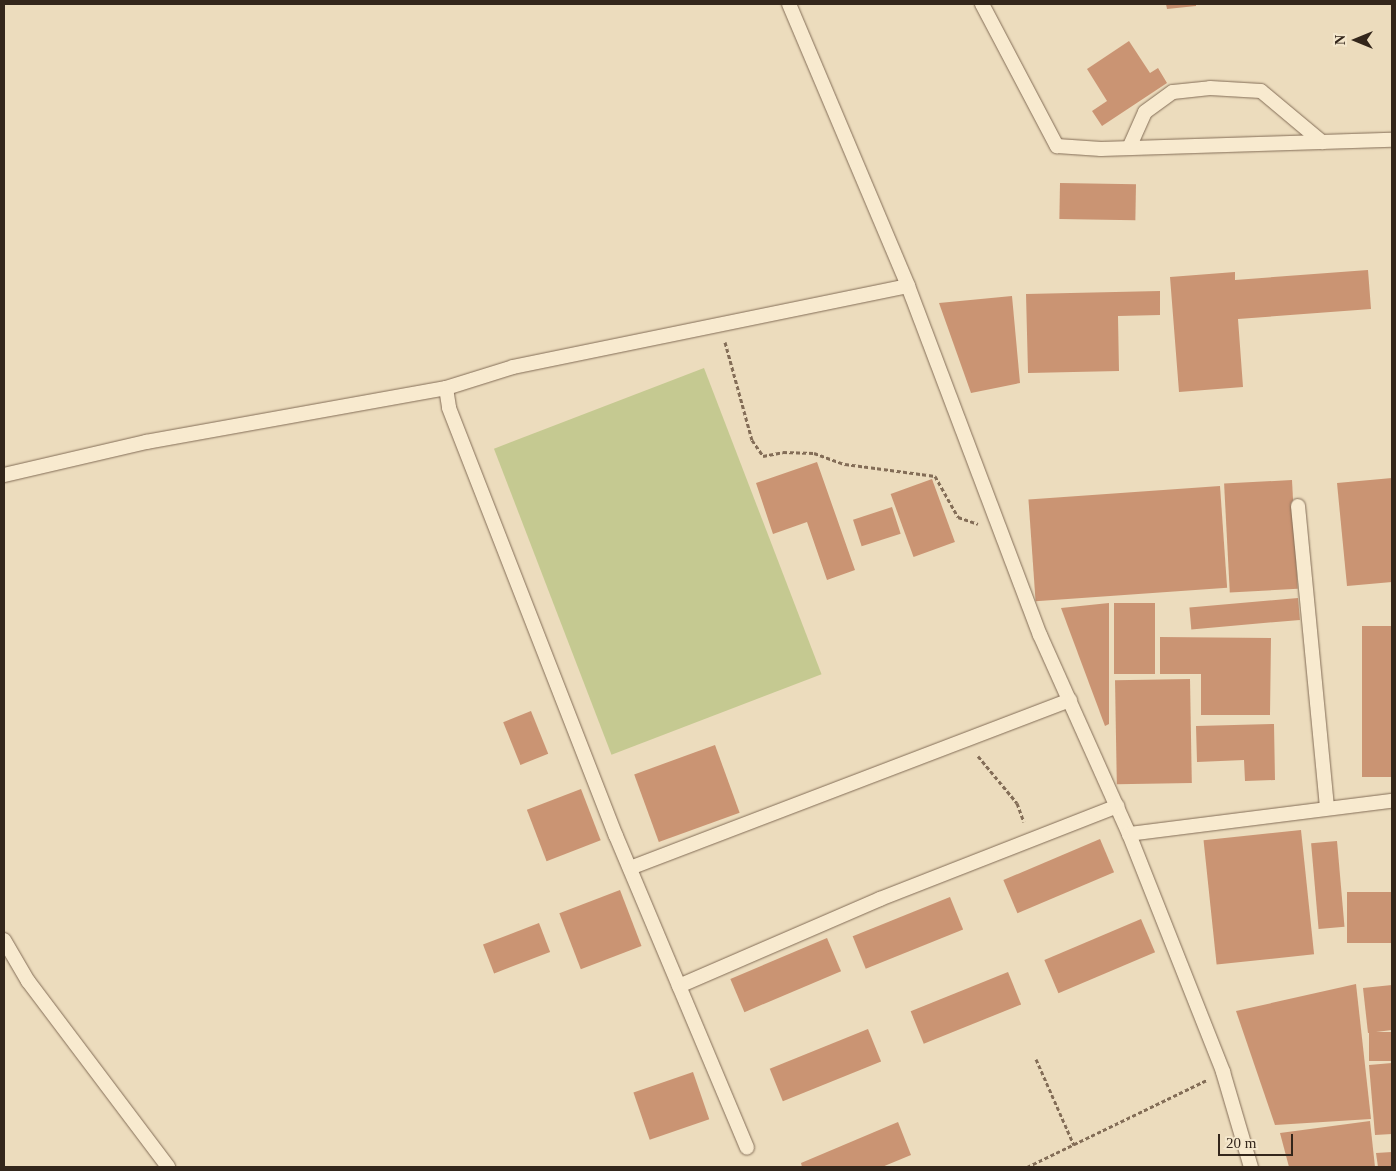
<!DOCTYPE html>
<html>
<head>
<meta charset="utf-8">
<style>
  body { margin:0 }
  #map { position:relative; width:1396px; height:1171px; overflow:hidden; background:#ecdcbd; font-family:"Times New Roman",serif }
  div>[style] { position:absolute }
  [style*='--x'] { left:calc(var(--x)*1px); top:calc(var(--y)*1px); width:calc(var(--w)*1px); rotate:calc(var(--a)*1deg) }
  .green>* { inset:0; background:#c5c991; transform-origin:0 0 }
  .building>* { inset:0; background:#ca9473; transform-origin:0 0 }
  .path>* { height:3px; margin-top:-1.5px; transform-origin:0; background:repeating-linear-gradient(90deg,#836d57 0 4px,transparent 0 6.5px) }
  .roads { filter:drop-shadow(0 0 1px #836d57) drop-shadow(0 0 1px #836d57) }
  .lane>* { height:14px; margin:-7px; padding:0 7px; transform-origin:7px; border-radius:7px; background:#f8eacf }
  span { translate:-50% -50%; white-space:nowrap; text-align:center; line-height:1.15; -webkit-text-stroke:4px #f4e7cc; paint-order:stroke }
  .frame { position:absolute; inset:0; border:5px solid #33261b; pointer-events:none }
  .north { position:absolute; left:1331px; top:15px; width:50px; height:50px; -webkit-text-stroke:4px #f4e7cc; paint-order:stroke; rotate:270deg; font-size:14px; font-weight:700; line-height:20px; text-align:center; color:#33261b }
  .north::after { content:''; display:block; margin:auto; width:18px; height:22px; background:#33261b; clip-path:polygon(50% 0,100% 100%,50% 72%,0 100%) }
  .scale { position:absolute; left:1218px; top:1134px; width:75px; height:22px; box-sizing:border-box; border:2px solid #33261b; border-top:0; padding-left:6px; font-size:15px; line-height:18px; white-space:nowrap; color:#33261b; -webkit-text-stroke:4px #f4e7cc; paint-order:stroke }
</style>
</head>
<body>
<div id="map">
  <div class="green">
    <i style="left:704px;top:368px;width:328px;height:225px;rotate:69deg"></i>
  </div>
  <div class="building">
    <i style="clip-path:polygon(1166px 4px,1196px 4px,1196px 6px,1167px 9px)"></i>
    <i style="clip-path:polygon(1129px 41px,1150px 73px,1158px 68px,1167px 83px,1102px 126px,1092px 111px,1107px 101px,1087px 69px)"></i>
    <i style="left:1060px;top:183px;width:76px;height:36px;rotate:1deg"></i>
    <i style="clip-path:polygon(1368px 270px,1371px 309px,1238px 319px,1243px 387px,1179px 392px,1170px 277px,1235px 272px,1235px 280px)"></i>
    <i style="clip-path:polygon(1160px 291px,1160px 315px,1118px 316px,1119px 371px,1028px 373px,1026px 294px)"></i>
    <i style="clip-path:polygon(1012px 296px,1020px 383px,971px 393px,939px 303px)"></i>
    <i style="clip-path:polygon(817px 462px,855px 570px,827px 580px,807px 522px,773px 534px,756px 483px)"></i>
    <i style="clip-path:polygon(1392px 478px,1392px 582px,1347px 586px,1337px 483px)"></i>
    <i style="left:932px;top:479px;width:67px;height:44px;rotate:70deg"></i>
    <i style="left:1292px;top:480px;width:109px;height:68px;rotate:87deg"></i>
    <i style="left:1220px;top:486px;width:102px;height:192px;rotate:86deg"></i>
    <i style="left:892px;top:507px;width:28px;height:41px;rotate:72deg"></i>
    <i style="left:1298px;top:598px;width:22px;height:109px;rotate:85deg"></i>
    <i style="clip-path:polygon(1109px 603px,1109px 724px,1105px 726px,1061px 608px)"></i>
    <i style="left:1114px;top:603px;width:41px;height:71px"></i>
    <i style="left:1392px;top:626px;width:151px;height:30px;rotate:90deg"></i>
    <i style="clip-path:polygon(1160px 637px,1271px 638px,1270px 715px,1201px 715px,1201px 674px,1160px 674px)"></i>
    <i style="left:1190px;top:679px;width:104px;height:75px;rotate:89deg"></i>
    <i style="left:531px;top:711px;width:46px;height:30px;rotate:68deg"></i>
    <i style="clip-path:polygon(1274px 724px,1275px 780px,1245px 781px,1244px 760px,1197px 762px,1196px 726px)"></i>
    <i style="left:715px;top:745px;width:72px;height:86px;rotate:70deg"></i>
    <i style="left:581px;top:789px;width:55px;height:58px;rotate:69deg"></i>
    <i style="left:1301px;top:830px;width:125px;height:98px;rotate:84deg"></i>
    <i style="left:1100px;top:839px;width:36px;height:105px;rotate:67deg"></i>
    <i style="left:1337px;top:841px;width:86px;height:26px;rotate:85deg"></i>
    <i style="left:620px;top:890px;width:60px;height:65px;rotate:69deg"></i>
    <i style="left:1392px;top:892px;width:51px;height:45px;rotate:90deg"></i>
    <i style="left:950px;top:897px;width:35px;height:105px;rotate:68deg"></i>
    <i style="left:1141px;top:919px;width:36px;height:105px;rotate:67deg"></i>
    <i style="left:539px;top:923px;width:31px;height:60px;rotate:69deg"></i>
    <i style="left:827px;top:938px;width:36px;height:105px;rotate:67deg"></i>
    <i style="left:1008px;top:972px;width:35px;height:105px;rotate:68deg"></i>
    <i style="clip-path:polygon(1356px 984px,1371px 1119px,1275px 1125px,1236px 1011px)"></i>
    <i style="clip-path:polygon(1392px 985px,1392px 1030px,1368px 1033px,1363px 988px)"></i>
    <i style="left:868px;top:1029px;width:35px;height:106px;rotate:68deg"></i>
    <i style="left:1392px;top:1032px;width:29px;height:23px;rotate:90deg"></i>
    <i style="clip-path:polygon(1392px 1063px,1392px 1134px,1375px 1135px,1369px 1065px)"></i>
    <i style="left:693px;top:1072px;width:50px;height:63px;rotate:71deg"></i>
    <i style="clip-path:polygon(1370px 1121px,1375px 1167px,1289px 1167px,1280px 1133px)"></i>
    <i style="clip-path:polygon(898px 1122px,911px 1155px,882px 1167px,802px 1167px,801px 1163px)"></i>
    <i style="clip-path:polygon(1392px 1152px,1392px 1167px,1378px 1167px,1376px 1153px)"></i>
  </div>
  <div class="path">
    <i style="--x:725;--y:342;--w:102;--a:74.6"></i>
    <i style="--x:752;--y:440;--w:19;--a:55"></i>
    <i style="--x:763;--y:456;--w:20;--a:-11"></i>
    <i style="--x:783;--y:452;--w:31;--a:2"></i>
    <i style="--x:814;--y:453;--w:33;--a:20"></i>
    <i style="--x:845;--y:464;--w:91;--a:7.6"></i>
    <i style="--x:935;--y:476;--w:47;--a:60.7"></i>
    <i style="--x:958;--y:517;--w:21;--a:19"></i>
    <i style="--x:978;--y:756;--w:61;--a:50.3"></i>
    <i style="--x:1017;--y:803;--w:20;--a:70"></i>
    <i style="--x:1036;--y:1059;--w:94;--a:66.2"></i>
    <i style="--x:1027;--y:1167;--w:200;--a:-25.8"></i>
  </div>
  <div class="roads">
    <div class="lane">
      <i style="--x:789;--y:4;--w:306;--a:67.1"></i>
      <i style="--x:908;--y:286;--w:373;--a:69.3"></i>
      <i style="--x:1040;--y:635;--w:218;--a:65.9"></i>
      <i style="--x:1129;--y:834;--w:256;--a:68.4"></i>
      <i style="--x:1223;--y:1072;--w:99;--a:73.6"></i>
      <i style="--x:982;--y:4;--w:161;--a:62.2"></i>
      <i style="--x:1057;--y:146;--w:44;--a:3.9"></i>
      <i style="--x:1101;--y:149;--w:291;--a:-1.8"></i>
      <i style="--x:1129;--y:148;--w:39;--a:-66"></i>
      <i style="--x:1145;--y:112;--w:34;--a:-36"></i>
      <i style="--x:1173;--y:92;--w:37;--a:-6"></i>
      <i style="--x:1210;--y:88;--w:51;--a:3.4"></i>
      <i style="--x:1261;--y:91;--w:80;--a:39.9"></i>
      <i style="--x:446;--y:388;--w:20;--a:81"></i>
      <i style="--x:449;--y:408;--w:459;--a:68.7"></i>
      <i style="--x:616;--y:836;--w:338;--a:67.2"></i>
      <i style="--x:4;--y:475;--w:146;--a:-13.1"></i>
      <i style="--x:146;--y:442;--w:305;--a:-10.2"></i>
      <i style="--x:446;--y:388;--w:70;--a:-17.4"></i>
      <i style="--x:513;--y:367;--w:403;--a:-11.6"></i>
      <i style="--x:1298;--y:506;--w:301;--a:84.5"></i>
      <i style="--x:1129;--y:834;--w:265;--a:-7.2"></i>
      <i style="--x:630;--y:868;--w:471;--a:-20.9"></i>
      <i style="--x:4;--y:940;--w:48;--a:59.7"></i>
      <i style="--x:28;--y:981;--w:233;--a:53"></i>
      <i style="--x:679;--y:986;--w:219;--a:-23.4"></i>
      <i style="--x:880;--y:899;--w:255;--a:-21.4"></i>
    </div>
  </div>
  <div class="frame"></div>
  <div class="north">N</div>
  <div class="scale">20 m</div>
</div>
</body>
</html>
